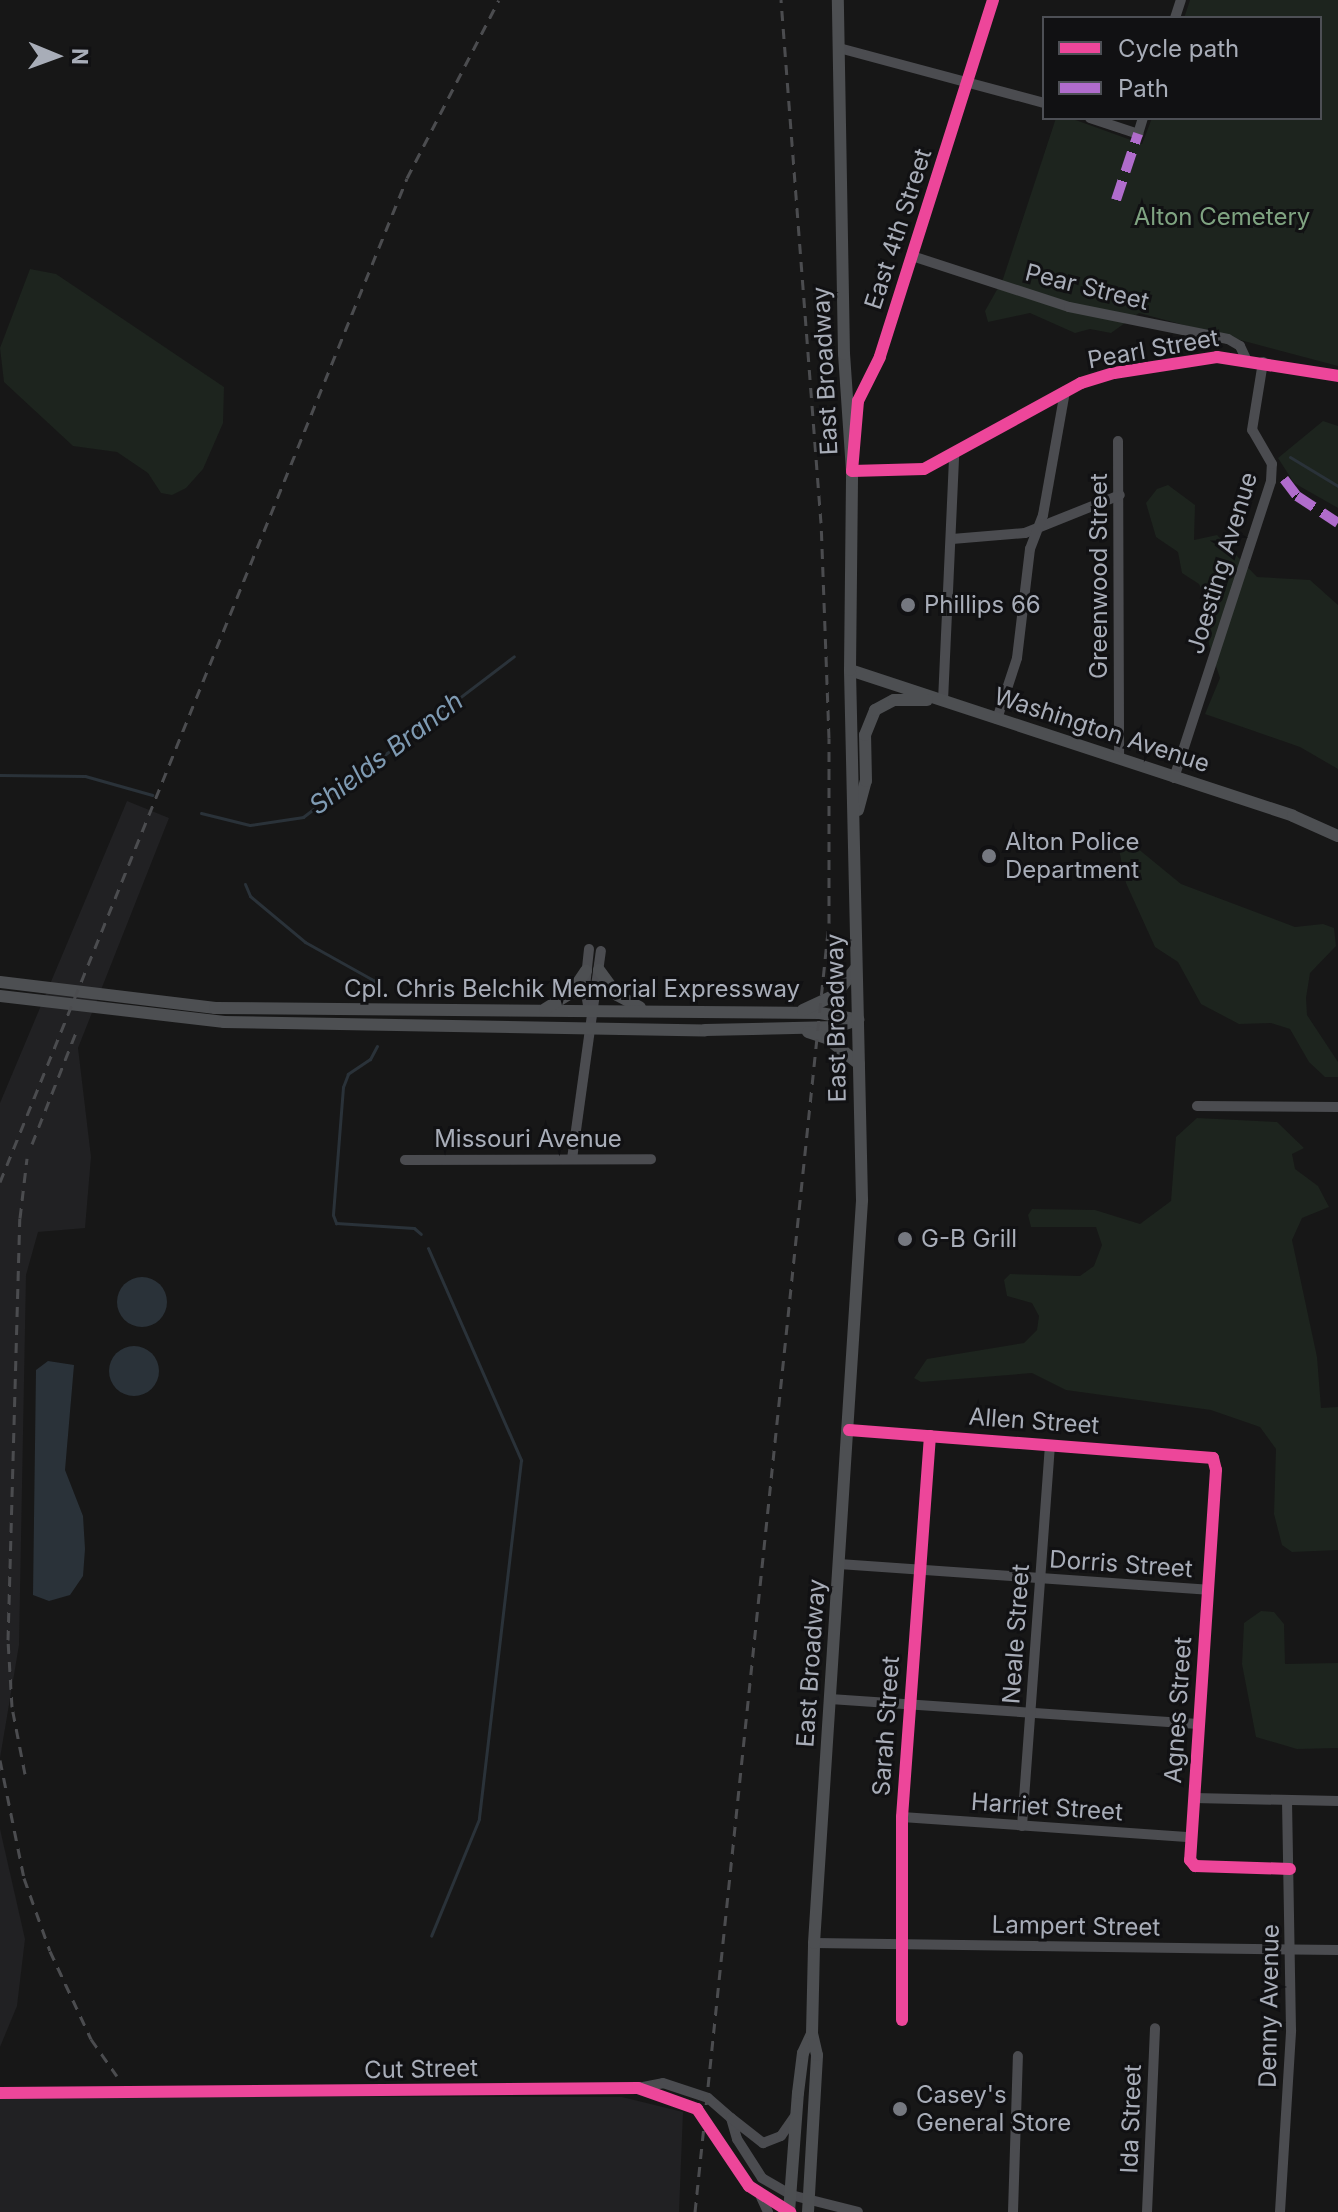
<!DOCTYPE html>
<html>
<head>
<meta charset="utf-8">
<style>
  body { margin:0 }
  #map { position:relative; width:1338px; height:2212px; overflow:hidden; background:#171717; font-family:Inter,sans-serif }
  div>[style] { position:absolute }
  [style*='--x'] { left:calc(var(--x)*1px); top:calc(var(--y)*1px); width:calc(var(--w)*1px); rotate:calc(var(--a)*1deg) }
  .built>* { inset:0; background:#212123 }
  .green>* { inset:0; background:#1d241e }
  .water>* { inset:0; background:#2a3239 }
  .round { border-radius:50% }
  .stream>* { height:3px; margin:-1.5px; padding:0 1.5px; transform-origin:1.5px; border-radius:1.5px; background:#2a3239 }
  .minor>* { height:10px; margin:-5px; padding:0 5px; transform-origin:5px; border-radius:5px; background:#4b4c50 }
  .major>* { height:12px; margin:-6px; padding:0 6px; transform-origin:6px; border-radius:6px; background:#4d4f52 }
  .rail>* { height:3px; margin-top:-1.5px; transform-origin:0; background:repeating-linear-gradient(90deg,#4b4c4f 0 10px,transparent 0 18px) }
  .quiet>* { height:10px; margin-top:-5px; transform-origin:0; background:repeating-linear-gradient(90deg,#b06ccc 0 20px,transparent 0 30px) }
  .cycleway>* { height:12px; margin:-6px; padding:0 6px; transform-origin:6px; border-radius:6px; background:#ed469a }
  .dots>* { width:22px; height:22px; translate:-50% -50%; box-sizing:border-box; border:4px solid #111113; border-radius:50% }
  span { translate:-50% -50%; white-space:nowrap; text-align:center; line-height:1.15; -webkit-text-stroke:6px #111113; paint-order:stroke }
  .park-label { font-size:24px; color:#7fa381 }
  .street-label { font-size:24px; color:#a8adb8 }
  .poi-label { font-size:24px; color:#a8adb8 }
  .left { translate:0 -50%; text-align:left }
  .water-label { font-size:26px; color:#7f9bb3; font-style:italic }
  .legend { position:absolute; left:1042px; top:16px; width:280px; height:104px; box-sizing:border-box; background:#111113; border:2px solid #4d4f55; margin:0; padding:10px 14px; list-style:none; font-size:24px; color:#a8adb8 }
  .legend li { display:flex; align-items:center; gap:16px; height:40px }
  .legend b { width:40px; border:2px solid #4d4f55 }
  .north { position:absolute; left:16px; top:16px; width:80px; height:80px; -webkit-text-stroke:6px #111113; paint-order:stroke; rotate:91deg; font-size:22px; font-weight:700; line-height:32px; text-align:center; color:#a8adb8 }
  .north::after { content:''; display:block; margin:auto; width:28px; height:36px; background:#a8adb8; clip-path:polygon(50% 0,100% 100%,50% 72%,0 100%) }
</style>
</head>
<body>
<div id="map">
  <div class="built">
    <i style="clip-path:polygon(127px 801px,169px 818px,78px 1048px,91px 1157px,85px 1228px,38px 1232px,26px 1275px,19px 1645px,0 1758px,0 1103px)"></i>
    <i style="clip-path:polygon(0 1829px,25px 1939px,17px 2006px,0 2047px)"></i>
    <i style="clip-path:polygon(0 2096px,622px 2097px,683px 2112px,679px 2212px,0 2212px)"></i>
  </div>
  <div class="green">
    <i style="clip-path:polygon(1190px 0,1338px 0,1338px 366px,1139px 313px,1111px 333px,1090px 329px,1075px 333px,1030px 313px,988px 322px,985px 311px,1003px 279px,1056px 118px,1070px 118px,1142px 144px,1152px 118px,1320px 118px,1320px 18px,1184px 18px)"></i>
    <i style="clip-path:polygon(30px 269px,56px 274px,224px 387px,223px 423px,203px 469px,186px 488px,172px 495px,161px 493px,148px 473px,117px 452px,73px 446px,4px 382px,0 348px)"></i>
    <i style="clip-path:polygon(1323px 421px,1338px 426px,1338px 508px,1294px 483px,1278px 458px)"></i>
    <i style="clip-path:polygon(1168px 485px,1195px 505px,1194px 540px,1217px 535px,1257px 577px,1310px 580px,1338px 605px,1338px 769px,1300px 747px,1205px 714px,1220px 678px,1209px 645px,1204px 595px,1199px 584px,1182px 573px,1178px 552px,1156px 537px,1146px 503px,1157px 489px)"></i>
    <i style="clip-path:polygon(1131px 843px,1181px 884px,1295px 927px,1323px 924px,1334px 928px,1336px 946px,1310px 973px,1306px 998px,1307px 1015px,1338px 1062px,1338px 1077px,1325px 1077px,1309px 1062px,1290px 1029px,1271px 1023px,1239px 1024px,1201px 1004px,1178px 962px,1155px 947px,1126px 883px,1118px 845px)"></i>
    <i style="clip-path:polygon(1197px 1118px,1277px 1122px,1304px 1148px,1292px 1154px,1295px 1169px,1318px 1186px,1329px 1207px,1302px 1218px,1292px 1240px,1317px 1357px,1321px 1408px,1338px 1407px,1338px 1550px,1292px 1552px,1282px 1545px,1274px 1514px,1276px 1449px,1260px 1427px,1211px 1410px,1066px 1390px,1032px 1373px,921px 1382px,914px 1378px,927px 1359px,1024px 1343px,1037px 1330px,1039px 1316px,1032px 1303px,1007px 1296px,1004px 1280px,1010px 1274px,1080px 1276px,1094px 1266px,1102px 1245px,1096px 1227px,1031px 1227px,1028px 1215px,1032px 1209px,1095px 1210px,1140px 1224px,1171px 1201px,1176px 1137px)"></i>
    <i style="clip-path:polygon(1261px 1611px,1274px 1612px,1284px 1624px,1285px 1664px,1338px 1663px,1338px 1748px,1297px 1749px,1256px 1737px,1242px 1664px,1244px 1623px)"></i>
  </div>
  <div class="water">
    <i class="round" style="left:117px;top:1277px;width:50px;height:50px"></i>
    <i class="round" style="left:109px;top:1346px;width:50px;height:50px"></i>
    <i style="clip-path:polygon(48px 1361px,74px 1365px,65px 1470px,83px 1516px,85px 1549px,83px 1576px,70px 1595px,49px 1601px,33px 1595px,36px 1370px)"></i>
  </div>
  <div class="stream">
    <i style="--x:1290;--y:457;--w:56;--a:31.1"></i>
    <i style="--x:0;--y:775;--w:85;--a:0.7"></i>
    <i style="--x:85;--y:776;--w:70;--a:15.8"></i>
    <i style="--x:201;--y:813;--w:50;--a:13.8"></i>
    <i style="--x:250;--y:825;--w:54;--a:-8.6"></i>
    <i style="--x:303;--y:817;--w:265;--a:-37.3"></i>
    <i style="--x:245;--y:884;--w:13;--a:67"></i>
    <i style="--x:250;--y:896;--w:72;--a:39.9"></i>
    <i style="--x:305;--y:942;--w:78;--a:29.2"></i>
    <i style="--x:373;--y:980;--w:9;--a:58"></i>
    <i style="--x:377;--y:1046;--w:15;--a:118"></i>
    <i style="--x:370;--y:1059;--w:27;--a:146"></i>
    <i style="--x:348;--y:1074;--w:14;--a:111"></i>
    <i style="--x:343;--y:1087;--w:128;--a:94.5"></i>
    <i style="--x:333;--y:1215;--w:9;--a:69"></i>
    <i style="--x:336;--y:1223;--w:78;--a:3.7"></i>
    <i style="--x:414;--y:1228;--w:9;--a:41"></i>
    <i style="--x:428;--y:1248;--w:232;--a:66.3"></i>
    <i style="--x:521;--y:1460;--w:361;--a:96.7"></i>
    <i style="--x:479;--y:1819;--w:126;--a:112.3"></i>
  </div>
  <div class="minor">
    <i style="--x:1175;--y:18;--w:19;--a:-72"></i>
    <i style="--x:839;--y:48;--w:212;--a:15"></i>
    <i style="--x:1090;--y:118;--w:51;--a:18.4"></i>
    <i style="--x:1138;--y:134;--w:17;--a:-73"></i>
    <i style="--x:912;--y:256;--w:165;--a:18"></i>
    <i style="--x:1069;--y:307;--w:162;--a:11.4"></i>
    <i style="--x:1228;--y:339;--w:14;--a:30"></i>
    <i style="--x:1240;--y:346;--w:14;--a:65"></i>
    <i style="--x:1118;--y:441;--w:318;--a:89.8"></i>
    <i style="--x:854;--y:442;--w:41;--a:-84.4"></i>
    <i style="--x:858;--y:401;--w:49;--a:-63.4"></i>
    <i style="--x:880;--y:357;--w:374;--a:-72.4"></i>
    <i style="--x:852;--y:466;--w:5;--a:90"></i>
    <i style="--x:852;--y:471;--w:72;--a:-1.6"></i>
    <i style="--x:924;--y:469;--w:179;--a:-28.7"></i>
    <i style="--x:1081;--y:383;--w:34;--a:-17"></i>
    <i style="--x:1114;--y:373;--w:104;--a:-8.8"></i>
    <i style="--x:1217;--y:357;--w:122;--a:8.9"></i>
    <i style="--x:952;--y:539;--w:73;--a:-4.7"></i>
    <i style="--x:1025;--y:533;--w:102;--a:-21.8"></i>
    <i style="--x:943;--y:701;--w:245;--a:-87.4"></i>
    <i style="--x:997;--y:719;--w:64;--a:-71.8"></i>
    <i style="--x:1017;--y:658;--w:110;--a:-83.2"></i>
    <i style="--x:1030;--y:549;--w:36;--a:-69"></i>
    <i style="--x:1043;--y:515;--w:126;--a:-79.9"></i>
    <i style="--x:1174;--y:778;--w:312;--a:-71.9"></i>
    <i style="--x:1271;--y:481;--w:17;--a:-87"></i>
    <i style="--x:1272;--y:464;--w:39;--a:-120"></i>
    <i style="--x:1252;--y:430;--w:69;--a:-80.8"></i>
    <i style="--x:589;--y:949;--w:39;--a:96"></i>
    <i style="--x:585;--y:988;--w:22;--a:80"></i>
    <i style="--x:1197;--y:1106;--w:141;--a:0.4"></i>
    <i style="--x:572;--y:1159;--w:210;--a:-82.1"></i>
    <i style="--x:405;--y:1160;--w:246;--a:-0.2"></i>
    <i style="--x:849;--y:1430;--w:365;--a:4.4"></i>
    <i style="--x:1213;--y:1458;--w:12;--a:76"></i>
    <i style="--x:1216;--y:1470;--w:391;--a:93.8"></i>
    <i style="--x:1190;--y:1860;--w:8;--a:50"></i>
    <i style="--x:1195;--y:1866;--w:95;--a:1.8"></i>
    <i style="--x:839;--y:1564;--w:370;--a:4"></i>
    <i style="--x:830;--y:1699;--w:369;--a:3.9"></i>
    <i style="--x:1194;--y:1798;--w:144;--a:1.2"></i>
    <i style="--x:902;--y:1817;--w:289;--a:4"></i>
    <i style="--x:1022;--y:1826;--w:382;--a:-85.8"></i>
    <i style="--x:814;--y:1943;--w:524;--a:0.77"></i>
    <i style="--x:902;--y:2020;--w:203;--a:-90"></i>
    <i style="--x:902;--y:1817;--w:382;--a:-85.8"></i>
    <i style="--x:638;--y:2088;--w:25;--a:-11"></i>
    <i style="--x:663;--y:2083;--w:47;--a:18.4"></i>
    <i style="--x:708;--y:2098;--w:30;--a:41"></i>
    <i style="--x:731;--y:2118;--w:22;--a:74"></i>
    <i style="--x:737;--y:2139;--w:46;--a:57.3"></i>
    <i style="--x:762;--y:2178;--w:34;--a:30"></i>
    <i style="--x:791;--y:2195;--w:69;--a:14.2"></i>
    <i style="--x:0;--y:2093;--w:638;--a:-0.45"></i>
    <i style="--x:638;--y:2088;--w:63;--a:19.6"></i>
    <i style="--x:697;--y:2109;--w:93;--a:56"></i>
    <i style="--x:749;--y:2186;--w:49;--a:32.4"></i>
    <i style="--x:731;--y:2118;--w:41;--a:38"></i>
    <i style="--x:763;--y:2143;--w:19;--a:-21"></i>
    <i style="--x:781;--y:2136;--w:24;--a:-55"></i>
    <i style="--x:761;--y:2197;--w:17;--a:65"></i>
    <i style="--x:1013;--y:2212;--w:156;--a:-88.2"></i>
    <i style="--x:1147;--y:2212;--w:184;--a:-87.5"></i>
    <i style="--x:1280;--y:2212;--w:182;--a:-86.5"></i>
    <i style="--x:1291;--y:2030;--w:229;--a:-91"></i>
  </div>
  <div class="major">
    <i style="--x:850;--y:670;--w:466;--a:18.2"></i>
    <i style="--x:1293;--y:816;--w:49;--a:24"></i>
    <i style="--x:858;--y:810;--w:30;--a:-75"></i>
    <i style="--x:866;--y:781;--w:46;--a:-91.2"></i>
    <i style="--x:865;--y:735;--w:27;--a:-68"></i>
    <i style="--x:875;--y:710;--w:21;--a:-28"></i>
    <i style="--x:894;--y:700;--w:33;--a:0"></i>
    <i style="--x:599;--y:970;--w:31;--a:54"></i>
    <i style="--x:617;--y:995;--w:26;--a:28"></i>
    <i style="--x:0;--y:982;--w:217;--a:6.9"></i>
    <i style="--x:215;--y:1008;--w:605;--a:0.47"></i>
    <i style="--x:820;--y:1013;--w:39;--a:10"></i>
    <i style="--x:0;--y:996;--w:226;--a:6.6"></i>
    <i style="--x:224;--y:1022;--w:481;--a:1"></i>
    <i style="--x:705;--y:1030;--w:131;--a:-1.3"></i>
    <i style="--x:836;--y:1027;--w:23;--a:-18"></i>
    <i style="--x:545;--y:1009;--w:31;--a:-32"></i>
    <i style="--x:571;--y:993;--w:27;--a:-56"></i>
    <i style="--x:803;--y:1010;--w:35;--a:-25"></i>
    <i style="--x:835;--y:995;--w:34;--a:-52"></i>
    <i style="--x:808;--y:1032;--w:20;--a:18"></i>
    <i style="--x:827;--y:1038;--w:41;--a:39.1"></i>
    <i style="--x:789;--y:2212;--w:119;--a:-85.7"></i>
    <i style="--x:798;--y:2093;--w:40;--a:-82.9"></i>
    <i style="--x:803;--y:2053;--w:21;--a:-65"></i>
    <i style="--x:808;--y:2212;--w:157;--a:-86.7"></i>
    <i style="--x:817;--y:2055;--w:22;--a:-103"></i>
    <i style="--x:812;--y:2034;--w:91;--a:-88.7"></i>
    <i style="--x:814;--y:1943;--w:745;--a:-86.3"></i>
    <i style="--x:862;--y:1200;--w:530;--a:-91.3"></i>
    <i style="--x:850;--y:670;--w:199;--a:-89.4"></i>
    <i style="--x:852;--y:471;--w:117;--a:-93.9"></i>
    <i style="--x:844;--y:354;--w:354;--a:-91"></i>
  </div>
  <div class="rail">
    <i style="--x:32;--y:1144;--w:123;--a:-68.5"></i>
    <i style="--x:0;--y:1182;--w:1083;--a:-67.93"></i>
    <i style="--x:407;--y:178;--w:200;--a:-62.7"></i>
    <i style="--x:0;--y:1760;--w:120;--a:78.5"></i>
    <i style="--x:24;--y:1878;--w:77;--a:70.4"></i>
    <i style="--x:50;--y:1951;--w:97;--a:65"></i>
    <i style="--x:91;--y:2039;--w:45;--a:54.9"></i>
    <i style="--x:25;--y:1774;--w:68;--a:-101"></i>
    <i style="--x:12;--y:1707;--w:67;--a:-93.4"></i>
    <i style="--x:8;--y:1640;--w:422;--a:-88.4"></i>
    <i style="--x:20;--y:1218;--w:60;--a:-83.3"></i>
    <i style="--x:695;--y:2212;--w:1296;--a:-84.07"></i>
    <i style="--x:829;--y:923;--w:185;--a:-90"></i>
    <i style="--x:829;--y:738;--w:215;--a:-92.1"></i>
    <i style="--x:821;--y:523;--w:525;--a:-94.37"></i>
  </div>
  <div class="quiet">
    <i style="--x:1116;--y:200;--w:70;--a:-71.6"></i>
    <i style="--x:1284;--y:479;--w:21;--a:53"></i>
    <i style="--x:1297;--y:496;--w:49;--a:33.4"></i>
  </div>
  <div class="cycleway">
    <i style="--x:993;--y:0;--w:374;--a:107.6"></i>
    <i style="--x:880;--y:357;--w:49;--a:116.6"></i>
    <i style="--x:858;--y:401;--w:70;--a:94.9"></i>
    <i style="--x:852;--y:471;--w:72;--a:-1.6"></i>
    <i style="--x:924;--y:469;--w:179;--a:-28.7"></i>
    <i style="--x:1081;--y:383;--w:34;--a:-17"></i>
    <i style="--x:1114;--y:373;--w:104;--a:-8.8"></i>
    <i style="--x:1217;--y:357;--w:122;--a:8.9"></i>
    <i style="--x:849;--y:1430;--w:365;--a:4.4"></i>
    <i style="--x:1213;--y:1458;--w:12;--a:76"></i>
    <i style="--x:1216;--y:1470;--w:391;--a:93.8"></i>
    <i style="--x:1190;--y:1860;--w:8;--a:50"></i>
    <i style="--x:1195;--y:1866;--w:95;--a:1.8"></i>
    <i style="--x:902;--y:2020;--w:203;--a:-90"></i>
    <i style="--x:902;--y:1817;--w:382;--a:-85.8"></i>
    <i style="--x:0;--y:2093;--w:638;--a:-0.45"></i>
    <i style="--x:638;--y:2088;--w:63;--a:19.6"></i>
    <i style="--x:697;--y:2109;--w:93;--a:56"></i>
    <i style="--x:749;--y:2186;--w:49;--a:32.4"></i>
  </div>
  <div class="dots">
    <i style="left:908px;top:605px;background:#757880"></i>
    <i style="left:989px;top:856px;background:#757880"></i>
    <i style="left:905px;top:1239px;background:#757880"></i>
    <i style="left:900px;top:2109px;background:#757880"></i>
  </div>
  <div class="park-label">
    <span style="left:1222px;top:217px">Alton Cemetery</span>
  </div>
  <div class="street-label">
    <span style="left:898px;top:229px;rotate:-72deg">East 4th Street</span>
    <span style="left:1087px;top:287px;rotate:14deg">Pear Street</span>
    <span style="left:1153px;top:349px;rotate:-10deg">Pearl Street</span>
    <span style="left:825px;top:371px;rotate:-93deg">East Broadway</span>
    <span style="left:1222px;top:563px;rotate:-73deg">Joesting Avenue</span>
    <span style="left:1099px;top:576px;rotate:-90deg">Greenwood Street</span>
    <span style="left:1102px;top:730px;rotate:18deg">Washington Avenue</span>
    <span style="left:572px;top:989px">Cpl. Chris Belchik Memorial Expressway</span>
    <span style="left:836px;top:1018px;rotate:-91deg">East Broadway</span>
    <span style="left:528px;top:1139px">Missouri Avenue</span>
    <span style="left:1034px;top:1421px;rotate:4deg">Allen Street</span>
    <span style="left:1121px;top:1564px;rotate:4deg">Dorris Street</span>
    <span style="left:1016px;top:1634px;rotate:-86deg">Neale Street</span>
    <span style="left:811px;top:1663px;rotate:-86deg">East Broadway</span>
    <span style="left:1178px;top:1710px;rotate:-86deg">Agnes Street</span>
    <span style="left:886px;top:1726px;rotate:-86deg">Sarah Street</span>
    <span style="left:1047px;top:1807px;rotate:4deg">Harriet Street</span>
    <span style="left:1076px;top:1926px;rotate:1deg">Lampert Street</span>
    <span style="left:1269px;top:2006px;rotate:-89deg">Denny Avenue</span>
    <span style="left:421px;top:2069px;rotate:-1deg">Cut Street</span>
    <span style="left:1131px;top:2119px;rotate:-88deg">Ida Street</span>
  </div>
  <div class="poi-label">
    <span class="left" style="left:924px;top:605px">Phillips 66</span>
    <span class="left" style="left:1005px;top:856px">Alton Police<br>Department</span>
    <span class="left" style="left:921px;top:1239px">G-B Grill</span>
    <span class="left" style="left:916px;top:2109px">Casey's<br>General Store</span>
  </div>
  <div class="water-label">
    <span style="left:386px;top:753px;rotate:-37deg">Shields Branch</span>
  </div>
  <ul class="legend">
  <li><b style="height:10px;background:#ed469a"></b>Cycle path</li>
  <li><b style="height:10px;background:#b06ccc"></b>Path</li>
  </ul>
  <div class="north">N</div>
</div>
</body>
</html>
